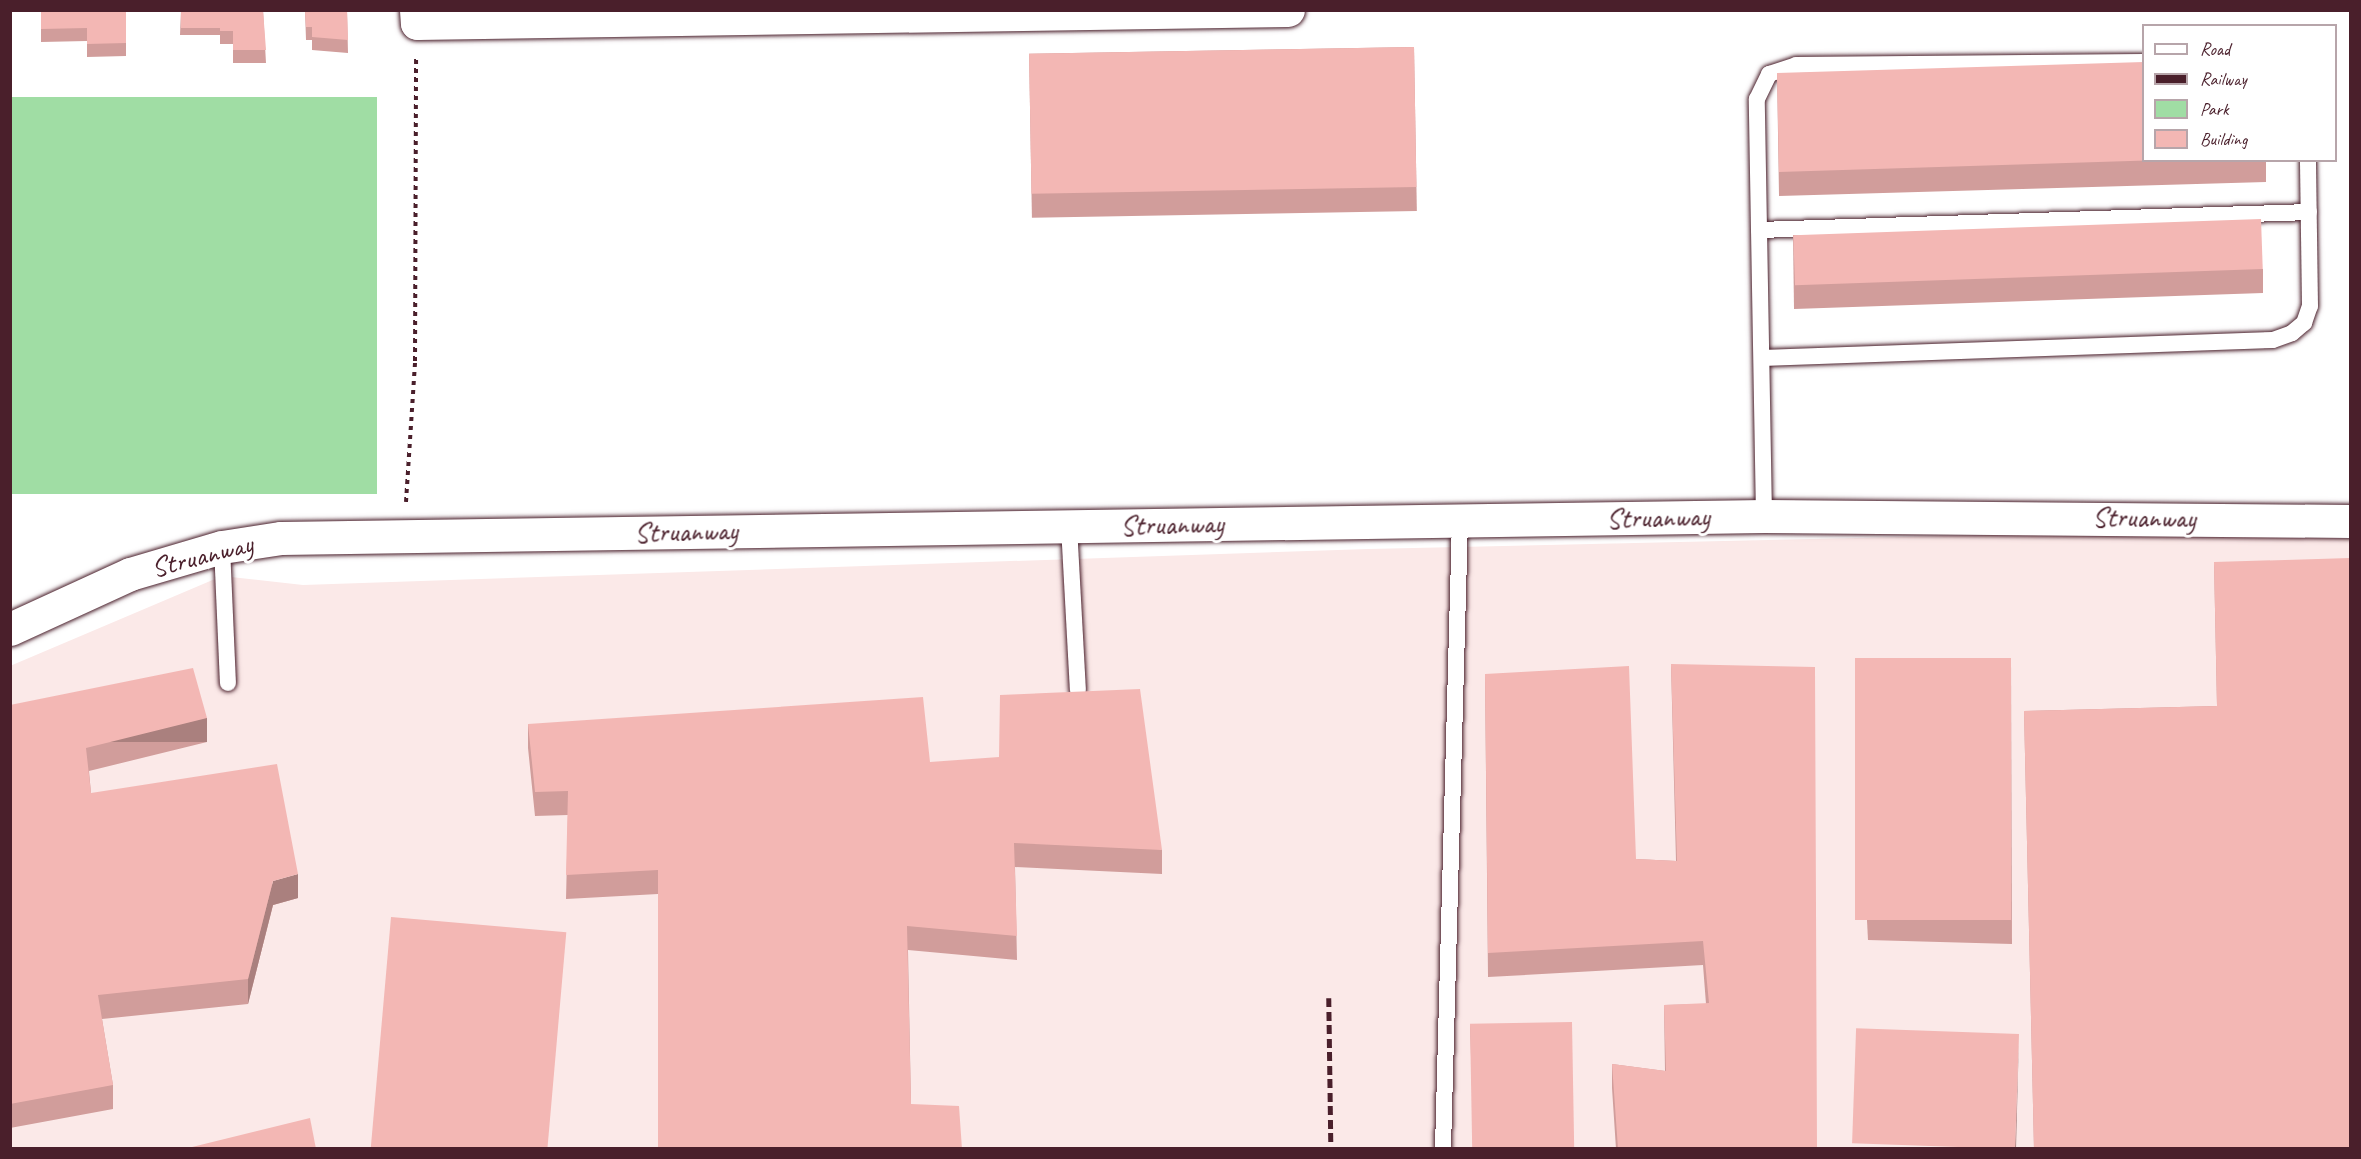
<!DOCTYPE html>
<html>
<head>
<meta charset="utf-8">
<style>
  body { margin:0 }
  #map { position:relative; width:2361px; height:1159px; overflow:hidden; background:#fff; font-family:Caveat,sans-serif }
  div>[style] { position:absolute }
  [style*='--x'] { left:calc(var(--x)*1px); top:calc(var(--y)*1px); width:calc(var(--w)*1px); rotate:calc(var(--a)*1deg) }
  .built>* { inset:0; background:#fbe9e8 }
  .green>* { inset:0; background:#a0dda4; transform-origin:0 0 }
  .path>* { height:4px; margin-top:-2px; transform-origin:0; background:repeating-linear-gradient(90deg,#4a1f2b 0 4.5px,transparent 0 9px) }
  .roads { filter:drop-shadow(0 0 2px #4a1f2b) drop-shadow(0 0 2px #4a1f2b) }
  .service>* { height:16px; margin:-8px; padding:0 8px; transform-origin:8px; border-radius:8px; background:#fff }
  .minor>* { height:33px; margin:-16.5px; padding:0 16.5px; transform-origin:16.5px; border-radius:16.5px; background:#fff }
  .tertiary>* { height:33px; margin:-16.5px; padding:0 16.5px; transform-origin:16.5px; border-radius:16.5px; background:#fff }
  .rail>* { height:4.5px; margin-top:-2.25px; transform-origin:0; background:repeating-linear-gradient(90deg,#4a1f2b 0 9px,transparent 0 13.5px) }
  .wall>* { inset:0; background:#d19d9b; transform-origin:0 0 }
  .shaded-wall>* { inset:0; background:#aa807e; transform-origin:0 0 }
  .building>* { inset:0; background:#f3b7b4; transform-origin:0 0 }
  span { translate:-50% -50%; white-space:nowrap; text-align:center; line-height:1.15; -webkit-text-stroke:6px #fff; paint-order:stroke }
  .street-label { font-size:28px; color:#4a1f2b }
  .frame { position:absolute; inset:0; border:12px solid #4a1f2b; pointer-events:none }
  .legend { position:absolute; left:2142px; top:24px; width:195px; height:138px; box-sizing:border-box; background:#fff; border:2px solid #b7a5aa; margin:0; padding:8px 10px; list-style:none; font-size:18px; color:#4a1f2b }
  .legend li { display:flex; align-items:center; gap:12px; height:30px }
  .legend b { width:30px; border:2px solid #b7a5aa }
</style>
</head>
<body>
<div id="map">
  <div class="built">
    <i style="clip-path:polygon(2082px 533px,2350px 539px,2350px 1148px,11px 1148px,10px 666px,222px 576px,303px 585px,1368px 549px)"></i>
  </div>
  <div class="green">
    <i style="left:377px;top:97px;width:397px;height:366px;rotate:90deg"></i>
  </div>
  <div class="path">
    <i style="--x:406;--y:502;--w:141;--a:-86.3"></i>
    <i style="--x:415;--y:361;--w:304;--a:-89.8"></i>
  </div>
  <div class="roads">
    <div class="service">
      <i style="--x:1759;--y:230;--w:550;--a:-1.87"></i>
      <i style="--x:1762;--y:358;--w:511;--a:-2.02"></i>
      <i style="--x:2273;--y:340;--w:20;--a:-20"></i>
      <i style="--x:2292;--y:333;--w:16;--a:-40"></i>
      <i style="--x:2304;--y:323;--w:18;--a:-71"></i>
      <i style="--x:2310;--y:306;--w:146;--a:-90.8"></i>
      <i style="--x:1764;--y:516;--w:417;--a:-91"></i>
      <i style="--x:1757;--y:99;--w:28;--a:-64"></i>
      <i style="--x:1769;--y:74;--w:28;--a:-18"></i>
      <i style="--x:1796;--y:65;--w:348;--a:-0.5"></i>
      <i style="--x:1069;--y:526;--w:164;--a:86.9"></i>
      <i style="--x:222;--y:547;--w:136;--a:87.5"></i>
      <i style="--x:1443;--y:1148;--w:627;--a:-88.45"></i>
    </div>
    <div class="minor">
      <i style="--x:416;--y:10;--w:13;--a:86"></i>
      <i style="--x:417;--y:23;--w:871;--a:-0.86"></i>
    </div>
    <div class="tertiary">
      <i style="--x:10;--y:629;--w:132;--a:-24.6"></i>
      <i style="--x:130;--y:574;--w:96;--a:-16.4"></i>
      <i style="--x:222;--y:547;--w:60;--a:-8.7"></i>
      <i style="--x:281;--y:538;--w:1483;--a:-0.85"></i>
      <i style="--x:1764;--y:516;--w:586;--a:0.49"></i>
    </div>
  </div>
  <div class="rail">
    <i style="--x:1329;--y:998;--w:150;--a:89.2"></i>
  </div>
  <div class="wall">
    <i style="clip-path:polygon(126px 10px,126px 56px,87px 57px,87px 41px,41px 42px,41px 11px)"></i>
    <i style="clip-path:polygon(181px 10px,263px 10px,266px 63px,233px 63px,233px 44px,220px 44px,220px 35px,180px 35px)"></i>
    <i style="clip-path:polygon(305px 10px,347px 10px,348px 53px,312px 50px,312px 40px,306px 40px)"></i>
    <i style="left:1414px;top:47px;width:164px;height:385px;rotate:89deg"></i>
    <i style="clip-path:polygon(1777px 73px,2144px 160px,2266px 160px,2266px 182px,1779px 196px)"></i>
    <i style="clip-path:polygon(1793px 235px,2263px 269px,2263px 293px,1794px 309px)"></i>
    <i style="clip-path:polygon(2214px 562px,2350px 1149px,2034px 1149px,2024px 711px,2217px 706px)"></i>
    <i style="clip-path:polygon(2011px 658px,2012px 944px,1868px 940px,1855px 684px,1855px 660px)"></i>
    <i style="clip-path:polygon(1671px 664px,1817px 1149px,1616px 1149px,1612px 1088px,1612px 1064px,1665px 1071px,1664px 1005px,1706px 1004px,1703px 965px,1488px 977px,1485px 674px,1636px 859px,1676px 861px)"></i>
    <i style="clip-path:polygon(10px 705px,207px 742px,89px 771px,91px 793px,298px 898px,273px 905px,248px 1004px,102px 1019px,113px 1085px,113px 1109px,10px 1128px)"></i>
    <i style="clip-path:polygon(528px 724px,930px 762px,1162px 850px,1162px 874px,1015px 867px,1017px 960px,908px 950px,911px 1104px,962px 1149px,658px 894px,566px 899px,568px 815px,535px 816px,528px 748px)"></i>
    <i style="clip-path:polygon(1470px 1025px,1574px 1149px,1474px 1149px)"></i>
  </div>
  <div class="shaded-wall">
    <i style="left:207px;top:718px;width:24px;height:125px;rotate:90deg"></i>
    <i style="clip-path:polygon(298px 874px,298px 898px,273px 905px,248px 1004px,248px 979px,273px 881px)"></i>
    <i style="clip-path:polygon(2019px 1034px,2016px 1149px,2015px 1149px)"></i>
  </div>
  <div class="building">
    <i style="clip-path:polygon(126px 10px,126px 43px,87px 44px,87px 28px,41px 29px,41px 11px)"></i>
    <i style="left:181px;top:10px;width:39px;height:18px"></i>
    <i style="clip-path:polygon(220px 10px,263px 10px,266px 50px,233px 50px,233px 31px,220px 31px)"></i>
    <i style="clip-path:polygon(305px 10px,347px 10px,348px 40px,312px 37px,312px 27px,306px 27px)"></i>
    <i style="left:1414px;top:47px;width:140px;height:385px;rotate:89deg"></i>
    <i style="clip-path:polygon(2144px 62px,2144px 160px,2162px 160px,1779px 172px,1777px 73px)"></i>
    <i style="left:2261px;top:219px;width:50px;height:468px;rotate:88deg"></i>
    <i style="clip-path:polygon(2350px 558px,2350px 1149px,2034px 1149px,2024px 711px,2217px 706px,2214px 562px)"></i>
    <i style="left:2011px;top:658px;width:262px;height:156px;rotate:90deg"></i>
    <i style="clip-path:polygon(1671px 664px,1815px 667px,1817px 1149px,1618px 1149px,1612px 1064px,1666px 1071px,1664px 1005px,1709px 1003px,1703px 941px,1488px 953px,1485px 674px,1629px 666px,1636px 859px,1677px 861px)"></i>
    <i style="clip-path:polygon(193px 668px,207px 718px,86px 748px,91px 793px,277px 764px,298px 874px,273px 881px,248px 979px,98px 995px,113px 1085px,10px 1104px,10px 705px)"></i>
    <i style="clip-path:polygon(1140px 689px,1162px 850px,1014px 843px,1017px 936px,907px 926px,911px 1104px,959px 1106px,962px 1149px,658px 1149px,658px 870px,566px 875px,568px 791px,535px 792px,528px 724px,923px 697px,930px 762px,999px 757px,1000px 695px)"></i>
    <i style="left:391px;top:917px;width:176px;height:232px;rotate:5deg"></i>
    <i style="left:1572px;top:1022px;width:127px;height:102px;rotate:89deg"></i>
    <i style="left:2019px;top:1034px;width:115px;height:163px;rotate:92deg"></i>
    <i style="clip-path:polygon(310px 1118px,316px 1149px,184px 1149px)"></i>
  </div>
  <div class="street-label">
    <span style="left:1658px;top:518px;rotate:-1deg">Struanway</span>
    <span style="left:2144px;top:518px;rotate:1deg">Struanway</span>
    <span style="left:1172px;top:525px;rotate:-1deg">Struanway</span>
    <span style="left:686px;top:532px;rotate:-1deg">Struanway</span>
    <span style="left:202px;top:556px;rotate:-14deg">Struanway</span>
  </div>
  <div class="frame"></div>
  <ul class="legend">
  <li><b style="height:8px;background:#fff"></b>Road</li>
  <li><b style="height:8px;background:#4a1f2b"></b>Railway</li>
  <li><b style="height:16px;background:#a0dda4"></b>Park</li>
  <li><b style="height:16px;background:#f3b7b4"></b>Building</li>
  </ul>
</div>
</body>
</html>
